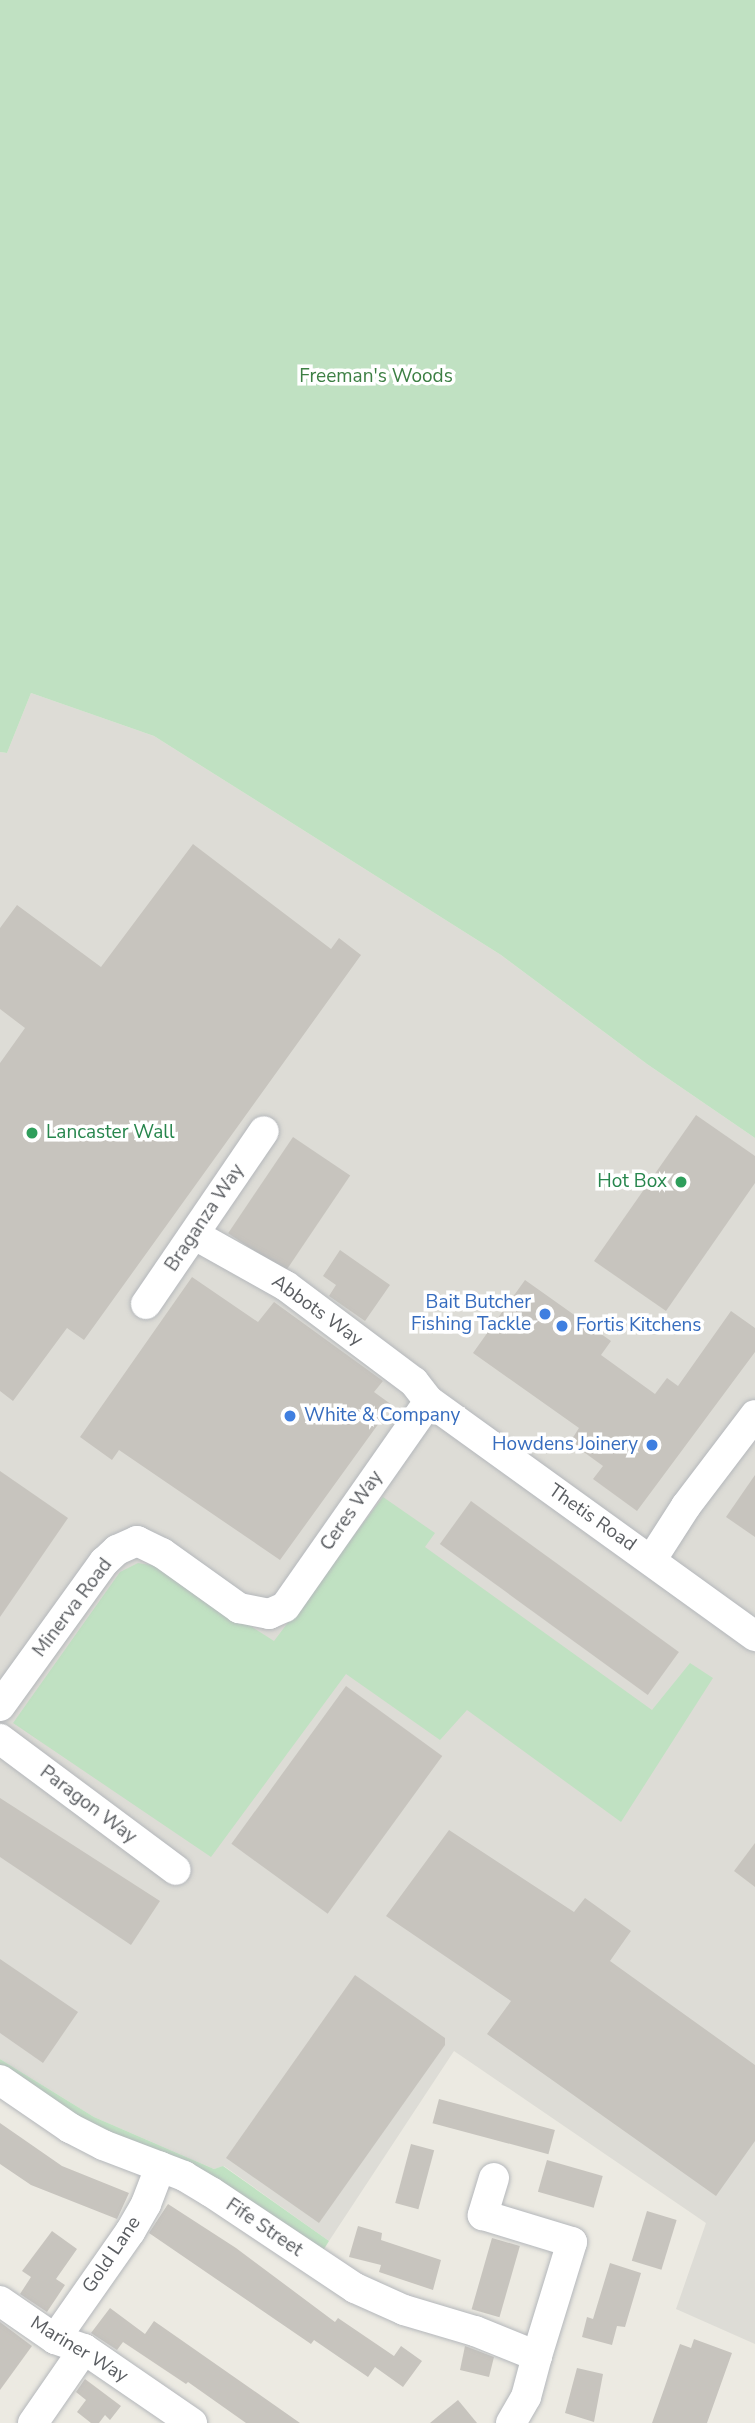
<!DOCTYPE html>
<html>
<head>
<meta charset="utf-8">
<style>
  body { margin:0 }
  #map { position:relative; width:755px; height:2423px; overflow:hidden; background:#eceae2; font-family:"Nunito Sans",sans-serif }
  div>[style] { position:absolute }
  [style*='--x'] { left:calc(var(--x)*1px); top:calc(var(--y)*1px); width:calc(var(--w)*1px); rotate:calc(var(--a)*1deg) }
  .industrial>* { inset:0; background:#dddcd6 }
  .green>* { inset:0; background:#c0e1c2 }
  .building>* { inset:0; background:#c7c4be; transform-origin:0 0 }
  .roads { filter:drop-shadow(0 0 2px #b4b7bb) drop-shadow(0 0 2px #b4b7bb) }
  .minor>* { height:30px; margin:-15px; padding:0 15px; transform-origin:15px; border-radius:15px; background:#fff }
  .dots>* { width:19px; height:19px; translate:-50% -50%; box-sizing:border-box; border:4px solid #fff; border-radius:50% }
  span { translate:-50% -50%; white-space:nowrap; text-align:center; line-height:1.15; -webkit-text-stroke:7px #fff; paint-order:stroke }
  .park-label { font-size:19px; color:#3c7f43 }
  .leisure-label { font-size:19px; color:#27864d }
  .left { translate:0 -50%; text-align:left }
  .right { translate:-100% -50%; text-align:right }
  .street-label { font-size:19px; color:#5a5d61 }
  .shop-label { font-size:19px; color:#366cbe }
</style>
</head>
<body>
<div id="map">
  <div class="industrial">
    <i style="clip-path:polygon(31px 693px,154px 736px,501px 955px,647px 1064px,755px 1138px,755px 2344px,676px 2309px,706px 2223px,454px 2051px,329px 2241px,224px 2166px,214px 2169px,94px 2117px,0 2059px,0 752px,7px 753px)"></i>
  </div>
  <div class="green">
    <i style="clip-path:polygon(0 0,755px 0,755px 1138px,647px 1064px,501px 955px,154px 736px,31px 693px,7px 753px,0 752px)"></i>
    <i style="clip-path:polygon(383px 1497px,435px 1533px,425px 1547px,652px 1710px,690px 1663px,713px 1678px,621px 1822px,467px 1710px,440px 1740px,346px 1674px,211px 1857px,13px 1723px,120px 1572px,138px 1563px,157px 1566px,274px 1641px)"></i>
    <i style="clip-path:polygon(0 2059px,94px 2117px,214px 2169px,223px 2166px,329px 2241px,319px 2257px,0 2070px)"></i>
  </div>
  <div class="building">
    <i style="clip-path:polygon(193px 844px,331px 949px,339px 938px,361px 955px,84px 1340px,67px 1328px,13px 1401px,0 1391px,0 1063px,25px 1028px,0 1009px,0 928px,17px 905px,101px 967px)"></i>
    <i style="clip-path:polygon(696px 1115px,755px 1156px,755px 1183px,666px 1311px,594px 1261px)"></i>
    <i style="left:293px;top:1137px;width:69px;height:116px;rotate:34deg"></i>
    <i style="clip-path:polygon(340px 1250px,390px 1285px,365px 1321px,329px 1296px,336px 1285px,323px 1276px)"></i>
    <i style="clip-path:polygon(192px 1277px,258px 1322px,274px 1302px,383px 1381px,374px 1392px,392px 1405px,280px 1560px,119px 1450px,112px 1460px,80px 1437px)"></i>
    <i style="clip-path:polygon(525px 1280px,611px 1341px,601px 1355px,655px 1394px,667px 1378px,678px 1386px,731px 1311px,755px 1328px,755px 1352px,637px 1511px,593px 1479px,603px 1466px,570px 1442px,579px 1428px,473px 1353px)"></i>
    <i style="clip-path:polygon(0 1471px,68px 1518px,0 1617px)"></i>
    <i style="clip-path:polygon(755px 1475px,755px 1537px,726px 1517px)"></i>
    <i style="left:471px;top:1501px;width:257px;height:53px;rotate:36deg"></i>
    <i style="left:346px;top:1686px;width:119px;height:195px;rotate:36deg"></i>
    <i style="clip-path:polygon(0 1798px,160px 1901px,131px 1945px,0 1857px)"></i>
    <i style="clip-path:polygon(449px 1830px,574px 1912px,585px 1898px,631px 1931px,610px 1961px,755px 2065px,755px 2141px,716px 2196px,487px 2034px,511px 2001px,386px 1916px)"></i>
    <i style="clip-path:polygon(755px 1843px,755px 1887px,734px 1871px)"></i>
    <i style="clip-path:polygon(0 1959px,78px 2012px,43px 2063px,0 2033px)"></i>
    <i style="clip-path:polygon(355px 1975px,445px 2038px,445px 2045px,319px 2223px,226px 2158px)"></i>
    <i style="left:439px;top:2099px;width:120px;height:25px;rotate:15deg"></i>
    <i style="clip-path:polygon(0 2123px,62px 2166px,129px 2193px,117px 2219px,31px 2185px,0 2164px)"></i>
    <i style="left:411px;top:2144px;width:24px;height:61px;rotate:15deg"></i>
    <i style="left:547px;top:2160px;width:58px;height:33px;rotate:16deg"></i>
    <i style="clip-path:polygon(168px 2204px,236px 2248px,335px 2322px,338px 2318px,394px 2356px,401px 2346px,422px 2361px,403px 2387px,375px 2367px,368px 2377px,314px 2340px,311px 2344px,149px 2233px)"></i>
    <i style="left:647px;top:2211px;width:31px;height:52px;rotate:17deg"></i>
    <i style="clip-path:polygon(358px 2226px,382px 2233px,381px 2240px,441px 2260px,433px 2290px,379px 2272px,381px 2265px,349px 2257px)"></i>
    <i style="clip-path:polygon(52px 2231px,77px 2249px,56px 2279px,65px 2285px,47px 2312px,20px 2294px,31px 2277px,22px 2271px)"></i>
    <i style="left:492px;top:2238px;width:29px;height:74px;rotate:16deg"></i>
    <i style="clip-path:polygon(610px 2263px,641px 2273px,625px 2327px,617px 2326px,612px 2345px,582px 2337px,587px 2317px,593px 2319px)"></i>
    <i style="clip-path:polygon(110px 2308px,145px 2334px,154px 2321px,300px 2423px,246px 2423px,188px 2382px,186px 2384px,123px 2342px,117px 2350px,91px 2333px)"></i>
    <i style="clip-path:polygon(0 2322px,32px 2346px,0 2390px)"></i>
    <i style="clip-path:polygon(694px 2339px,732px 2353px,707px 2423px,652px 2423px,680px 2344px,691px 2348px)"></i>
    <i style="clip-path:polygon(465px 2346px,494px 2357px,489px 2377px,460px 2370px)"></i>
    <i style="clip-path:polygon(577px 2368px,603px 2374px,594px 2422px,565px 2413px)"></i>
    <i style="clip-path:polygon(85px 2379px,121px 2406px,110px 2420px,105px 2415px,99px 2423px,91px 2423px,77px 2412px,86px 2400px,76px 2392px)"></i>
    <i style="clip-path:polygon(458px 2400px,477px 2423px,430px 2423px,442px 2413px)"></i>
  </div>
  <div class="roads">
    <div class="minor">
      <i style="--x:195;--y:1235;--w:104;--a:29.3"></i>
      <i style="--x:286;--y:1286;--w:160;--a:36.9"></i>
      <i style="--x:414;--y:1382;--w:24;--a:52"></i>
      <i style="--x:429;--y:1401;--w:402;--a:35.8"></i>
      <i style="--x:146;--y:1304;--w:209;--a:-55.7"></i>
      <i style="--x:652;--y:1559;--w:63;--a:-57.3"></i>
      <i style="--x:686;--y:1506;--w:114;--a:-52.8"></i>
      <i style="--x:0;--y:1706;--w:178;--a:-54.2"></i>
      <i style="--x:104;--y:1562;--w:18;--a:-43"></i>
      <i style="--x:117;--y:1550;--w:22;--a:-24"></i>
      <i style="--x:137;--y:1541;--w:28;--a:26"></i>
      <i style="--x:162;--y:1553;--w:95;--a:35.5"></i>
      <i style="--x:239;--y:1608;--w:31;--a:11"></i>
      <i style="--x:269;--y:1614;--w:17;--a:-24"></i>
      <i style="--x:285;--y:1607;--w:251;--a:-55"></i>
      <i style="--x:0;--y:1739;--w:219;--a:36.7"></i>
      <i style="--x:0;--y:2080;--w:85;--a:34.4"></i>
      <i style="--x:70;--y:2128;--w:37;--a:27"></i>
      <i style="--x:103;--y:2145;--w:87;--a:20.9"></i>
      <i style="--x:184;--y:2176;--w:31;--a:31"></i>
      <i style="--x:211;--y:2192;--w:173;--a:33.7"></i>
      <i style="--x:355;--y:2288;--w:54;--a:24.2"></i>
      <i style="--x:404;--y:2310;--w:74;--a:16.5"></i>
      <i style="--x:475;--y:2331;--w:67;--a:22"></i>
      <i style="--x:537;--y:2356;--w:42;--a:105"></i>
      <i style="--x:526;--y:2397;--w:30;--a:120"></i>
      <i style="--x:494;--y:2178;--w:39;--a:107"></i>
      <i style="--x:483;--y:2215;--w:93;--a:16.9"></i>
      <i style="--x:572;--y:2242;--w:119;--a:107.1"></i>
      <i style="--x:0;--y:2301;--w:67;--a:34.6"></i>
      <i style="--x:55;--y:2339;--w:31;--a:19"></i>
      <i style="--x:84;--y:2349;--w:131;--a:34.4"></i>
      <i style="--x:55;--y:2339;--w:131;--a:-55"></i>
      <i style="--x:130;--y:2232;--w:32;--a:-60"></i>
      <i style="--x:146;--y:2204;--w:40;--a:-69"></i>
      <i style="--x:33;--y:2423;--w:90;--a:-55.4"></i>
    </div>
  </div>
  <div class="dots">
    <i style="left:32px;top:1133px;background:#2e9e5b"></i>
    <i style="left:681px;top:1182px;background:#2e9e5b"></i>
    <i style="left:545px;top:1314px;background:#3f7fe0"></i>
    <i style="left:562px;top:1326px;background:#3f7fe0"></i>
    <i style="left:290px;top:1416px;background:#3f7fe0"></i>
    <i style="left:652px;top:1445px;background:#3f7fe0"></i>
  </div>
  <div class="park-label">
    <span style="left:376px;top:377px">Freeman's Woods</span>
  </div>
  <div class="leisure-label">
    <span class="left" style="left:46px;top:1133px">Lancaster Wall</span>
    <span class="right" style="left:667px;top:1182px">Hot Box</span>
  </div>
  <div class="street-label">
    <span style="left:205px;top:1218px;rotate:-56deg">Braganza Way</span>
    <span style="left:317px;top:1311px;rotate:36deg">Abbots Way</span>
    <span style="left:352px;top:1511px;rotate:-55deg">Ceres Way</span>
    <span style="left:592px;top:1518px;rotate:35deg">Thetis Road</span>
    <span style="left:73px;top:1608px;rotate:-53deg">Minerva Road</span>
    <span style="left:88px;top:1805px;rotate:37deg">Paragon Way</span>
    <span style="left:264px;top:2228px;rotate:34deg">Fife Street</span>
    <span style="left:112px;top:2255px;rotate:-56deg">Gold Lane</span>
    <span style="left:79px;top:2350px;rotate:31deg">Mariner Way</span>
  </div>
  <div class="shop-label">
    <span class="right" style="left:531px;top:1314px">Bait Butcher<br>Fishing Tackle</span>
    <span class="left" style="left:576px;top:1326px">Fortis Kitchens</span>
    <span class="left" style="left:304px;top:1416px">White &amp; Company</span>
    <span class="right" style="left:638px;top:1445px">Howdens Joinery</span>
  </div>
</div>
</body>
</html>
